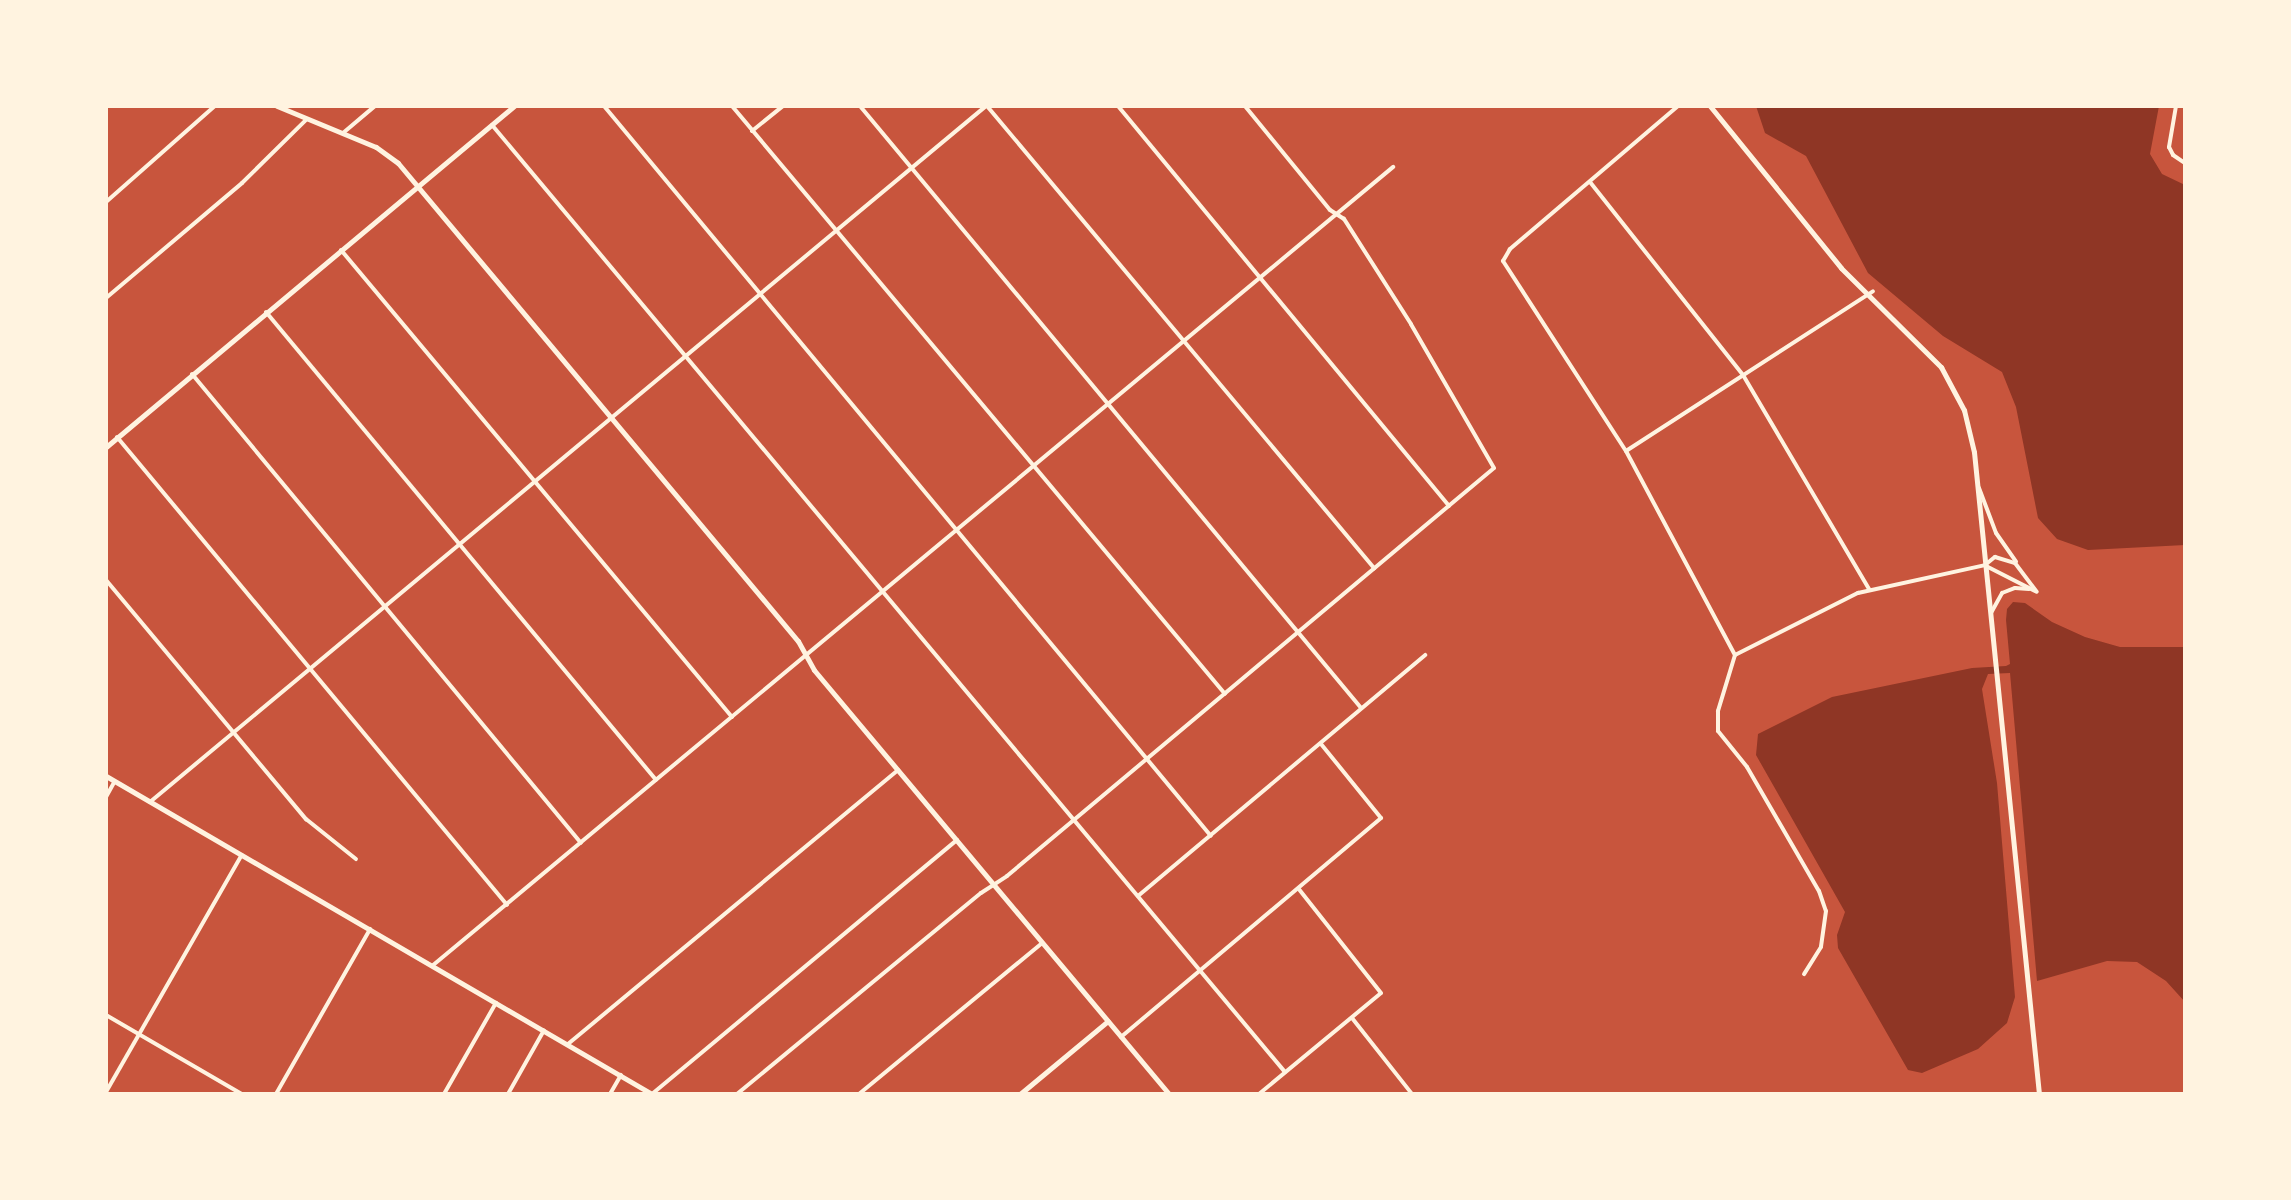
<!DOCTYPE html>
<html>
<head>
<meta charset="utf-8">
<style>
  body { margin:0 }
  #map { position:relative; width:2291px; height:1200px; overflow:hidden; background:#c8553d; font-family:"Crimson Pro",serif }
  div>[style] { position:absolute }
  [style*='--x'] { left:calc(var(--x)*1px); top:calc(var(--y)*1px); width:calc(var(--w)*1px); rotate:calc(var(--a)*1deg) }
  .water>* { inset:0; background:#8f3625 }
  .minor>* { height:4px; margin:-2px; padding:0 2px; transform-origin:2px; border-radius:2px; background:#fff3e0 }
  .tertiary>* { height:5px; margin:-2.5px; padding:0 2.5px; transform-origin:2.5px; border-radius:2.5px; background:#fff3e0 }
  .secondary>* { height:5px; margin:-2.5px; padding:0 2.5px; transform-origin:2.5px; border-radius:2.5px; background:#fff3e0 }
  span { translate:-50% -50%; white-space:nowrap; text-align:center; line-height:1.15; -webkit-text-stroke:6px #fff3e0; paint-order:stroke }
  .frame { position:absolute; inset:0; border:108px solid #fff3e0; pointer-events:none }
</style>
</head>
<body>
<div id="map">
  <div class="water">
    <i style="clip-path:polygon(1756px 106px,2159px 106px,2150px 154px,2162px 174px,2185px 185px,2185px 545px,2088px 550px,2057px 539px,2038px 518px,2016px 407px,2002px 372px,1943px 336px,1868px 273px,1806px 156px,1765px 133px)"></i>
    <i style="clip-path:polygon(2013px 602px,2025px 603px,2052px 622px,2085px 637px,2120px 647px,2185px 647px,2185px 1002px,2166px 981px,2137px 962px,2107px 961px,2037px 981px,2010px 673px,1988px 674px,1982px 689px,1997px 783px,2015px 997px,2007px 1023px,1978px 1049px,1922px 1073px,1908px 1070px,1838px 948px,1837px 935px,1845px 912px,1756px 755px,1758px 734px,1832px 697px,1972px 668px,2006px 666px,2010px 664px,2006px 620px,2007px 609px)"></i>
  </div>
  <div class="minor">
    <i style="--x:604;--y:106;--w:949;--a:50.26"></i>
    <i style="--x:732;--y:106;--w:767;--a:50.02"></i>
    <i style="--x:860;--y:106;--w:783;--a:50.23"></i>
    <i style="--x:987;--y:106;--w:603;--a:50.05"></i>
    <i style="--x:1118;--y:106;--w:519;--a:50.39"></i>
    <i style="--x:1678;--y:106;--w:221;--a:139.6"></i>
    <i style="--x:1510;--y:249;--w:14;--a:120"></i>
    <i style="--x:1503;--y:261;--w:226;--a:57.1"></i>
    <i style="--x:1626;--y:451;--w:231;--a:61.9"></i>
    <i style="--x:1735;--y:655;--w:59;--a:106.9"></i>
    <i style="--x:1718;--y:711;--w:20;--a:90"></i>
    <i style="--x:1718;--y:731;--w:46;--a:51.1"></i>
    <i style="--x:1747;--y:767;--w:143;--a:59.9"></i>
    <i style="--x:1819;--y:891;--w:21;--a:71"></i>
    <i style="--x:1826;--y:911;--w:36;--a:98"></i>
    <i style="--x:1821;--y:947;--w:32;--a:122"></i>
    <i style="--x:2176;--y:106;--w:42;--a:99.7"></i>
    <i style="--x:2169;--y:147;--w:9;--a:63"></i>
    <i style="--x:2173;--y:155;--w:14;--a:34"></i>
    <i style="--x:492;--y:125;--w:1235;--a:50.06"></i>
    <i style="--x:752;--y:131;--w:40;--a:-39"></i>
    <i style="--x:343;--y:133;--w:42;--a:-40.2"></i>
    <i style="--x:1590;--y:182;--w:246;--a:51.6"></i>
    <i style="--x:1743;--y:375;--w:248;--a:59.5"></i>
    <i style="--x:106;--y:202;--w:145;--a:-41.4"></i>
    <i style="--x:341;--y:250;--w:609;--a:50.06"></i>
    <i style="--x:106;--y:298;--w:178;--a:-40.2"></i>
    <i style="--x:242;--y:183;--w:91;--a:-44.6"></i>
    <i style="--x:266;--y:312;--w:609;--a:50.19"></i>
    <i style="--x:192;--y:374;--w:609;--a:50.33"></i>
    <i style="--x:117;--y:437;--w:609;--a:50.19"></i>
    <i style="--x:1626;--y:451;--w:294;--a:-32.9"></i>
    <i style="--x:1979;--y:488;--w:48;--a:69.3"></i>
    <i style="--x:1996;--y:533;--w:35;--a:55"></i>
    <i style="--x:1986;--y:566;--w:55;--a:27"></i>
    <i style="--x:106;--y:580;--w:312;--a:50.1"></i>
    <i style="--x:306;--y:819;--w:64;--a:38.7"></i>
    <i style="--x:1991;--y:613;--w:23;--a:-61"></i>
    <i style="--x:2002;--y:593;--w:14;--a:-21"></i>
    <i style="--x:2015;--y:588;--w:14;--a:4"></i>
    <i style="--x:1735;--y:655;--w:138;--a:-26.8"></i>
    <i style="--x:1858;--y:593;--w:130;--a:-12.4"></i>
    <i style="--x:1985;--y:565;--w:13;--a:-39"></i>
    <i style="--x:1995;--y:557;--w:21;--a:17"></i>
    <i style="--x:2015;--y:563;--w:36;--a:53"></i>
    <i style="--x:106;--y:797;--w:18;--a:-61"></i>
    <i style="--x:150;--y:802;--w:1088;--a:-39.78"></i>
    <i style="--x:1138;--y:896;--w:375;--a:-40"></i>
    <i style="--x:432;--y:966;--w:1250;--a:-39.74"></i>
    <i style="--x:106;--y:1015;--w:157;--a:30.2"></i>
    <i style="--x:1352;--y:1018;--w:97;--a:51.7"></i>
    <i style="--x:1121;--y:1037;--w:340;--a:-40.1"></i>
    <i style="--x:1381;--y:818;--w:95;--a:-129"></i>
    <i style="--x:568;--y:1044;--w:429;--a:-39.7"></i>
    <i style="--x:106;--y:1092;--w:273;--a:-60.2"></i>
    <i style="--x:276;--y:1094;--w:190;--a:-60.3"></i>
    <i style="--x:444;--y:1094;--w:105;--a:-60.3"></i>
    <i style="--x:508;--y:1094;--w:73;--a:-60.6"></i>
    <i style="--x:610;--y:1094;--w:22;--a:-60"></i>
    <i style="--x:652;--y:1094;--w:397;--a:-39.8"></i>
    <i style="--x:737;--y:1094;--w:316;--a:-39.5"></i>
    <i style="--x:981;--y:893;--w:31;--a:-33"></i>
    <i style="--x:1007;--y:876;--w:635;--a:-39.96"></i>
    <i style="--x:1494;--y:468;--w:166;--a:-120"></i>
    <i style="--x:1411;--y:324;--w:125;--a:-122.5"></i>
    <i style="--x:1344;--y:219;--w:17;--a:-147"></i>
    <i style="--x:1330;--y:210;--w:134;--a:-129.3"></i>
    <i style="--x:859;--y:1094;--w:237;--a:-39.5"></i>
    <i style="--x:1259;--y:1094;--w:158;--a:-39.6"></i>
    <i style="--x:1381;--y:993;--w:132;--a:-128.3"></i>
  </div>
  <div class="tertiary">
    <i style="--x:1710;--y:106;--w:208;--a:51"></i>
    <i style="--x:1841;--y:268;--w:141;--a:44.7"></i>
    <i style="--x:1941;--y:367;--w:49;--a:61.9"></i>
    <i style="--x:1964;--y:410;--w:43;--a:76.6"></i>
    <i style="--x:1974;--y:452;--w:645;--a:84.22"></i>
    <i style="--x:106;--y:447;--w:532;--a:-39.89"></i>
    <i style="--x:106;--y:776;--w:632;--a:30.22"></i>
    <i style="--x:1020;--y:1094;--w:114;--a:-39.7"></i>
  </div>
  <div class="secondary">
    <i style="--x:277;--y:106;--w:107;--a:22.5"></i>
    <i style="--x:376;--y:147;--w:27;--a:36"></i>
    <i style="--x:398;--y:163;--w:623;--a:50.08"></i>
    <i style="--x:798;--y:641;--w:33;--a:61"></i>
    <i style="--x:814;--y:670;--w:553;--a:50.06"></i>
  </div>
  <div class="frame"></div>
</div>
</body>
</html>
